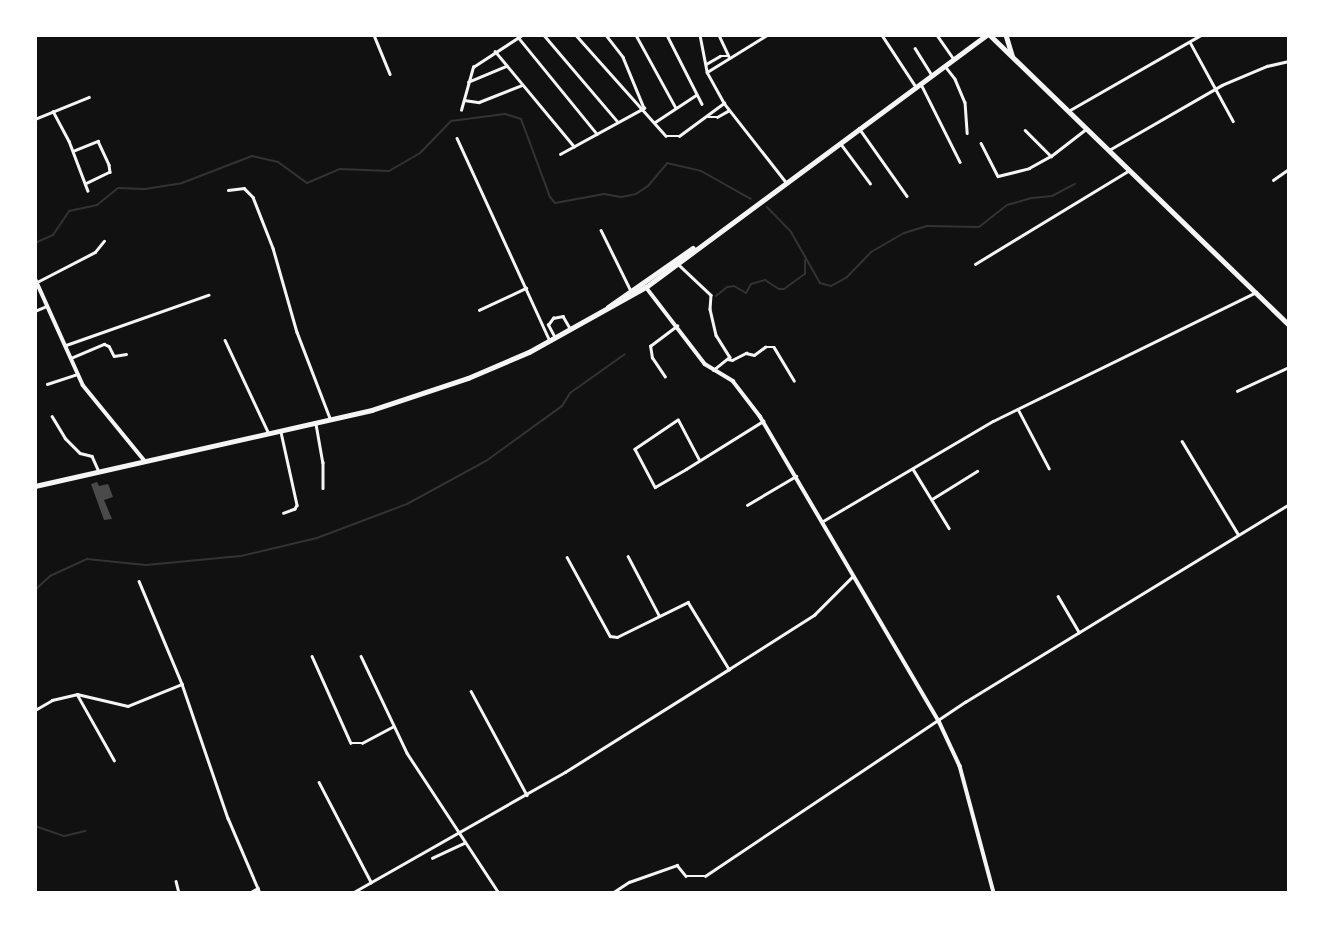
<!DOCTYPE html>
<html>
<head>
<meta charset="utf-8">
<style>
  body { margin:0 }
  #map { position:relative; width:1324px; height:928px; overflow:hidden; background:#111; font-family:"Sofia Sans Condensed",sans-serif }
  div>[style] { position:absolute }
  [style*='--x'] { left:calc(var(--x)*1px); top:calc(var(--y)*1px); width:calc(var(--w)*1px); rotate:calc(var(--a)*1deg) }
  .stream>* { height:2px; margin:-1px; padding:0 1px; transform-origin:1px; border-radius:1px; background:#333 }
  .building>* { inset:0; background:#4a4a4a }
  .minor>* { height:2.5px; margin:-1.25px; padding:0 1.25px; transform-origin:1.25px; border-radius:1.25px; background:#f5f5f5 }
  .tertiary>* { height:3.5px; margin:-1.75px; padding:0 1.75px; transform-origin:1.75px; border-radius:1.75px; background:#f5f5f5 }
  .primary>* { height:4.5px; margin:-2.25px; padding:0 2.25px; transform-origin:2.25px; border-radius:2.25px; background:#f5f5f5 }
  span { translate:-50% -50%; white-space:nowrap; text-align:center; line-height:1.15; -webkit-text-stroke:5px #fff; paint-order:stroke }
  .frame { position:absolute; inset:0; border:37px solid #fff; pointer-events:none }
</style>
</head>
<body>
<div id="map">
  <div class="stream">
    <i style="--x:767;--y:207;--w:35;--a:46"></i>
    <i style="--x:791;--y:232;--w:59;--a:60.4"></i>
    <i style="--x:820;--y:283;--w:11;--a:15"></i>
    <i style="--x:831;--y:286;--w:18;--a:-29"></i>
    <i style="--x:847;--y:277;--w:35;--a:-46"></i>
    <i style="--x:871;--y:252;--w:38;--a:-30"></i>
    <i style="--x:904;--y:233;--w:24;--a:-17"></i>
    <i style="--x:927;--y:226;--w:52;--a:1.1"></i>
    <i style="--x:979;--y:227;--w:36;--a:-38"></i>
    <i style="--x:1007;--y:205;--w:26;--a:-16"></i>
    <i style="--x:1032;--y:198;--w:20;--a:-6"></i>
    <i style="--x:1052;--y:196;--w:26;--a:-28"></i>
    <i style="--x:35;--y:243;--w:20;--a:-24"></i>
    <i style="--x:53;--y:235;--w:29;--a:-56"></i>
    <i style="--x:69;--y:211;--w:29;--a:-12"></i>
    <i style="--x:97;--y:205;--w:27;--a:-39"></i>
    <i style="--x:118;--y:188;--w:27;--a:2"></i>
    <i style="--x:145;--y:189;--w:37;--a:-9"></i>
    <i style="--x:182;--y:183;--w:75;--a:-21.1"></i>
    <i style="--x:252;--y:156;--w:27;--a:13"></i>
    <i style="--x:278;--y:162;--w:36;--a:36"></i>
    <i style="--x:307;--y:183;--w:36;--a:-23"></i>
    <i style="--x:340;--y:169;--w:49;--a:2.3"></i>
    <i style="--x:389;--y:171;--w:36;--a:-30"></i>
    <i style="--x:420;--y:153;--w:45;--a:-45.9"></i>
    <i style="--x:451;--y:121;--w:54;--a:-7.4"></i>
    <i style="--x:505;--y:114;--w:17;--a:17"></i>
    <i style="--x:521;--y:119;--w:83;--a:69.6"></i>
    <i style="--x:550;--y:197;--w:8;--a:50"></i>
    <i style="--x:555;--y:203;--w:50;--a:-10.4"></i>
    <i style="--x:604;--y:194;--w:17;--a:10"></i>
    <i style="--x:621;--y:197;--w:15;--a:-11"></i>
    <i style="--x:636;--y:194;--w:14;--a:-34"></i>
    <i style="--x:648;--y:186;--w:30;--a:-50"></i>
    <i style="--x:667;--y:163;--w:35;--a:13"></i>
    <i style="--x:701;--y:171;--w:57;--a:29.2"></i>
    <i style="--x:716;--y:296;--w:14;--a:-39"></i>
    <i style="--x:727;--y:287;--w:7;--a:-8"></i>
    <i style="--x:734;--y:286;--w:14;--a:30"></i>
    <i style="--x:746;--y:293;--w:10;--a:-61"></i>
    <i style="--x:751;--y:284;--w:15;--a:-16"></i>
    <i style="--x:765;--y:280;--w:17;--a:33"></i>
    <i style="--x:779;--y:289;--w:5;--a:0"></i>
    <i style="--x:784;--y:289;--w:26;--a:-36"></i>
    <i style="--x:805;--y:274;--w:14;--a:-90"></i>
    <i style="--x:35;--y:590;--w:21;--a:-43"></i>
    <i style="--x:50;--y:576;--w:41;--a:-24.7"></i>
    <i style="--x:87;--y:559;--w:59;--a:5.8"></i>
    <i style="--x:146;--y:565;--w:95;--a:-5.4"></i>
    <i style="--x:241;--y:556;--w:78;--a:-13.3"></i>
    <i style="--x:317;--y:538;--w:96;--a:-20.7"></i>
    <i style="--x:407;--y:504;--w:90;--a:-28.6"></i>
    <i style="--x:486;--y:461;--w:94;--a:-35.9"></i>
    <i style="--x:562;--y:406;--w:15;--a:-58"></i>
    <i style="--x:570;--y:393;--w:67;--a:-35.3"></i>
    <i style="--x:35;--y:826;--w:31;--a:19"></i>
    <i style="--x:64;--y:836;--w:22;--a:-13"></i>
  </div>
  <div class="building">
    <i style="clip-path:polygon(97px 482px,99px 486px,108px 484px,113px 497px,104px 500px,112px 519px,104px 520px,91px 484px)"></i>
  </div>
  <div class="minor">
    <i style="--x:374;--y:35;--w:42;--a:67.7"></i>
    <i style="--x:544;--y:35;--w:114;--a:49.6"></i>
    <i style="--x:576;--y:35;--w:135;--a:48.3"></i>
    <i style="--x:666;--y:136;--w:13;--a:0"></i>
    <i style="--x:679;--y:136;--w:56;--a:-36.3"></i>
    <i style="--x:606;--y:35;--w:28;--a:52"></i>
    <i style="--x:623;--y:57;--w:55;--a:67.6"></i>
    <i style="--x:636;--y:35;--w:83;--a:61.3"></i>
    <i style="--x:667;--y:35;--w:77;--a:63.1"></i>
    <i style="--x:700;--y:35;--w:38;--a:79"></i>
    <i style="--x:707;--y:72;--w:35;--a:61"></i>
    <i style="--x:724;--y:103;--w:100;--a:51.9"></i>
    <i style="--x:719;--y:35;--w:23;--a:65"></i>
    <i style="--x:882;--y:35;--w:62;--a:56.8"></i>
    <i style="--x:937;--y:35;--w:28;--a:55"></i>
    <i style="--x:518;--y:37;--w:125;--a:50.8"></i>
    <i style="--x:1190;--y:42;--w:90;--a:61.4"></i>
    <i style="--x:915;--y:48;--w:32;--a:58"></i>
    <i style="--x:495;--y:51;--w:124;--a:50.3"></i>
    <i style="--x:706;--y:64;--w:16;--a:-30"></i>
    <i style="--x:720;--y:56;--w:8;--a:0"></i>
    <i style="--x:945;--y:66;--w:16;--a:52"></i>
    <i style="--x:955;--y:79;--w:25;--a:67"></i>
    <i style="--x:965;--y:102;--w:31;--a:86"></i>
    <i style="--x:707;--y:72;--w:70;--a:-31.7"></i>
    <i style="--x:468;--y:82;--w:41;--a:-22.8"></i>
    <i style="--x:921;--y:84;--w:87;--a:63.4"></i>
    <i style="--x:464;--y:100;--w:15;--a:8"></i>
    <i style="--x:479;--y:102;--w:46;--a:-21.6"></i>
    <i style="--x:461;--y:110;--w:45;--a:-74.4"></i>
    <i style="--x:473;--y:67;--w:59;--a:-33.1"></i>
    <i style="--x:1070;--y:110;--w:151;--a:-29.8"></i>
    <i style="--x:53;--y:111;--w:34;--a:62"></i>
    <i style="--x:69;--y:141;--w:53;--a:69.2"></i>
    <i style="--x:708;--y:117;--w:9;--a:0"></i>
    <i style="--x:717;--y:117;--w:13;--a:-29"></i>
    <i style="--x:35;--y:119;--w:58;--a:-22.2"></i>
    <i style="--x:655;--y:122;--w:49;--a:-33.4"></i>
    <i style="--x:859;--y:128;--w:83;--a:54.8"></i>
    <i style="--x:1025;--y:130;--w:37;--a:45"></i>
    <i style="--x:457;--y:138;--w:221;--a:65.4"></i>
    <i style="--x:981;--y:143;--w:37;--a:63"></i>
    <i style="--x:998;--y:176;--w:32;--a:-14"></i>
    <i style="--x:1029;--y:168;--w:25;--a:-29"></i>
    <i style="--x:1051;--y:156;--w:44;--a:-37.6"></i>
    <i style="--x:841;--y:144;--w:49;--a:53.4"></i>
    <i style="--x:1109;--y:150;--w:130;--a:-29.9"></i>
    <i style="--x:1222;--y:85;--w:49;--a:-22.9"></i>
    <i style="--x:1267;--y:66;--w:23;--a:-13"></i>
    <i style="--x:73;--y:151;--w:27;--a:-22"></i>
    <i style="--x:98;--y:141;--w:26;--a:65"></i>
    <i style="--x:109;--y:165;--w:7;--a:82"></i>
    <i style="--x:110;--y:172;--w:25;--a:154"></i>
    <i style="--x:560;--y:154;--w:96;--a:-28.7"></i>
    <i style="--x:1273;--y:180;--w:19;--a:-35"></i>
    <i style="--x:228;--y:190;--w:16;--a:-7"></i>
    <i style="--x:244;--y:188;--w:13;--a:45"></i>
    <i style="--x:253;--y:197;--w:55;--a:68.6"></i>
    <i style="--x:273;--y:248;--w:87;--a:74.1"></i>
    <i style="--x:297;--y:332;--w:92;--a:69"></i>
    <i style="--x:601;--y:230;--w:68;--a:63.8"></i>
    <i style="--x:678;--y:264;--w:45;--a:43.2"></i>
    <i style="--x:711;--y:295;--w:14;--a:94"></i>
    <i style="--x:710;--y:309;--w:27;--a:77"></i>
    <i style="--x:716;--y:335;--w:26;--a:58"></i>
    <i style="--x:730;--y:357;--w:21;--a:141"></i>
    <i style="--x:975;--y:264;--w:179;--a:-31.3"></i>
    <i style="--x:37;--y:282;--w:65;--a:-27.3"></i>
    <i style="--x:95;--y:252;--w:14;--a:-51"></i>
    <i style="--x:479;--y:310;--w:52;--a:-25.1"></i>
    <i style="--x:35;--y:311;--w:13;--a:-23"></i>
    <i style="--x:555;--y:338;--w:15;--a:-118"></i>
    <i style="--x:548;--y:325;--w:9;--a:-54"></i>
    <i style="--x:553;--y:318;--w:10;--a:-11"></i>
    <i style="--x:563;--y:316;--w:14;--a:60"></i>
    <i style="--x:225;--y:340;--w:102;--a:64.9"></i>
    <i style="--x:66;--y:345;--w:151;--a:-19.4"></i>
    <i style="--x:71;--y:358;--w:36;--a:-23"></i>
    <i style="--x:104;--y:344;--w:5;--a:22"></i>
    <i style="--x:109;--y:346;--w:11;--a:63"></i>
    <i style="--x:114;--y:356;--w:12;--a:-9"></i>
    <i style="--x:728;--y:359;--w:4;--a:14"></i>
    <i style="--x:732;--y:360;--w:16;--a:-27"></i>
    <i style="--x:746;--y:353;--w:8;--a:14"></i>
    <i style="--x:754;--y:355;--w:14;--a:-36"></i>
    <i style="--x:765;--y:347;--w:9;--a:0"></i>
    <i style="--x:774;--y:347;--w:39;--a:59"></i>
    <i style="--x:665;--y:377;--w:23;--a:-124"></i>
    <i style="--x:652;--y:358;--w:12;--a:-99"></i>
    <i style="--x:650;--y:346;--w:34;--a:-37"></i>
    <i style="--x:47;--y:384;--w:32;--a:-18"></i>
    <i style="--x:1237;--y:391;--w:57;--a:-24.8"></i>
    <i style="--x:1018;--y:409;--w:67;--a:62.3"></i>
    <i style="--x:52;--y:416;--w:26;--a:59"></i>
    <i style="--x:65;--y:438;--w:21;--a:45"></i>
    <i style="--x:80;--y:453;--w:12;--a:14"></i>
    <i style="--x:92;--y:456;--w:17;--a:66"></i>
    <i style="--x:316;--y:424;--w:39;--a:80"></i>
    <i style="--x:323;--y:462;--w:26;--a:90"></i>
    <i style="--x:281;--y:432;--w:75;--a:77.6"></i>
    <i style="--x:297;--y:505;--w:4;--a:117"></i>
    <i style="--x:295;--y:509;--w:12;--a:160"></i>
    <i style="--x:1182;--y:441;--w:109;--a:58.9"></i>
    <i style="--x:699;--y:460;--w:45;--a:-117.7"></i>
    <i style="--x:678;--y:420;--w:52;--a:146"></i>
    <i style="--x:635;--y:449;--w:43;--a:62.2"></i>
    <i style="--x:655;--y:487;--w:36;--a:-30"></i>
    <i style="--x:686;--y:469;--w:91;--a:-31.9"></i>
    <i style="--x:913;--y:469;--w:69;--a:58.6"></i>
    <i style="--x:932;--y:499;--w:53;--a:-31.9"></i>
    <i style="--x:747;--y:505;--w:57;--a:-30.6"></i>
    <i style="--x:823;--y:521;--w:197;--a:-30.5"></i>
    <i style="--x:993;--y:421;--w:293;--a:-26.1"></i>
    <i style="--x:628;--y:556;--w:67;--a:62.3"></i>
    <i style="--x:567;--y:557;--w:90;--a:61.4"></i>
    <i style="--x:610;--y:636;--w:7;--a:8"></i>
    <i style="--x:617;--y:637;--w:79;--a:-26.2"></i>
    <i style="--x:688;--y:602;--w:79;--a:58.5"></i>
    <i style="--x:139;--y:581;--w:112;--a:67.3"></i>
    <i style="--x:182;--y:684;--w:142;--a:71.1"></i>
    <i style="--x:228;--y:818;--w:82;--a:66.9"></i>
    <i style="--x:1058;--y:596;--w:42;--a:59.7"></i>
    <i style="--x:312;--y:656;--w:95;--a:65.9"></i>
    <i style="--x:351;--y:743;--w:11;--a:0"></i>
    <i style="--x:362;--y:743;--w:34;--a:-28"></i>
    <i style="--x:361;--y:656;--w:107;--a:64.6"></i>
    <i style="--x:407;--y:753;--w:168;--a:56.7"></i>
    <i style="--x:471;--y:691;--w:118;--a:61.7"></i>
    <i style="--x:77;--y:694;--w:76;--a:60.7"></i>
    <i style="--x:35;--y:710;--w:20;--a:-30"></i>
    <i style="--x:52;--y:700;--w:26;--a:-13"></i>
    <i style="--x:77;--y:694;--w:52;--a:13.2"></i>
    <i style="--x:128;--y:706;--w:58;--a:-22.2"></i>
    <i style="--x:319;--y:782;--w:113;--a:62.5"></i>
    <i style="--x:432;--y:858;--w:35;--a:-25"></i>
    <i style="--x:176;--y:881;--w:12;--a:76"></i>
    <i style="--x:249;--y:893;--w:10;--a:-29"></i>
    <i style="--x:352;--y:893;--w:245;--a:-29.6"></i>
    <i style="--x:565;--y:772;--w:194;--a:-32.1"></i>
    <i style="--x:729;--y:669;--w:101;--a:-32.4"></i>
    <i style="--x:814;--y:615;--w:55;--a:-45"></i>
    <i style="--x:612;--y:893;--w:20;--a:-33"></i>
    <i style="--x:629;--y:882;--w:51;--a:-19.5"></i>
    <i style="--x:677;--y:865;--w:14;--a:51"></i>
    <i style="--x:686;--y:876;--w:19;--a:0"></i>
    <i style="--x:705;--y:876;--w:313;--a:-33.8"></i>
    <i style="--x:965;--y:702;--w:380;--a:-31.4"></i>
  </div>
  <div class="tertiary">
    <i style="--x:35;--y:278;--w:117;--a:65.8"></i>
    <i style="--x:83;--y:385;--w:98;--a:50.8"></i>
    <i style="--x:646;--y:287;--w:97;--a:52.5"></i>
    <i style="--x:705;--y:364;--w:33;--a:31"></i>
    <i style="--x:733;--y:381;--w:44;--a:52.4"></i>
    <i style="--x:760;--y:416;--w:354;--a:59.6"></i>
    <i style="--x:939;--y:721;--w:50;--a:65"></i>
    <i style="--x:960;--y:766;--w:131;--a:75"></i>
  </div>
  <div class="primary">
    <i style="--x:990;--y:35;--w:417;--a:44.1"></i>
    <i style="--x:1006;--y:35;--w:21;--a:73"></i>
    <i style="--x:608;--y:307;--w:103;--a:-34.8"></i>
    <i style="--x:35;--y:486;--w:345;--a:-12.7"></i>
    <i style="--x:372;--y:410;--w:101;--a:-18.4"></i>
    <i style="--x:468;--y:378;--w:66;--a:-23.1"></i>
    <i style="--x:529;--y:352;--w:134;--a:-29.1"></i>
    <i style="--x:646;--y:287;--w:424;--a:-36.5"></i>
  </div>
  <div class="frame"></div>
</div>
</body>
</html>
